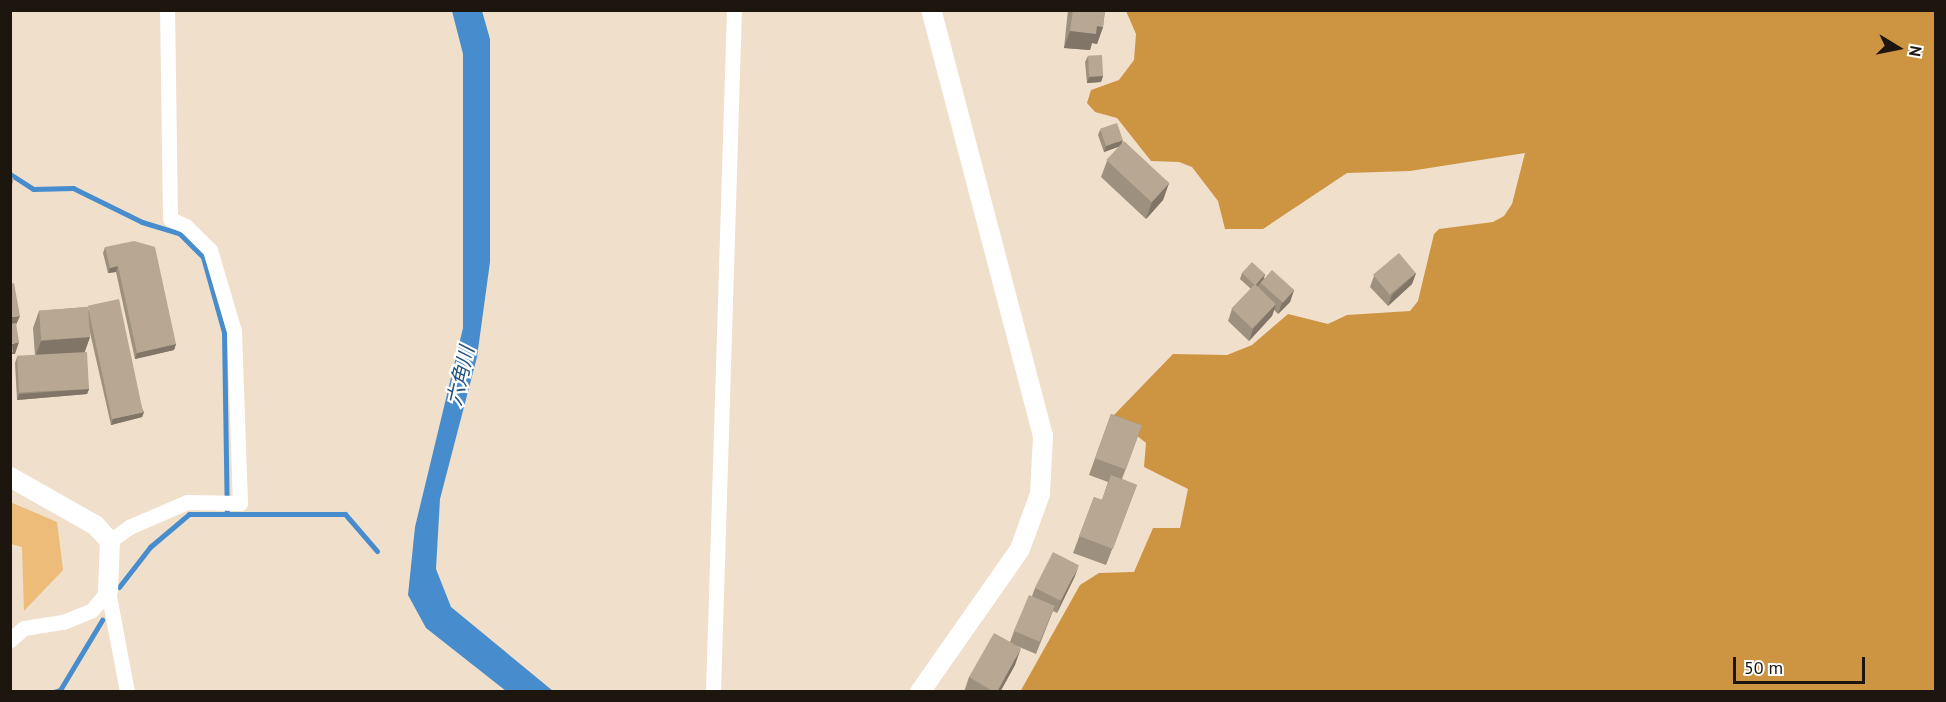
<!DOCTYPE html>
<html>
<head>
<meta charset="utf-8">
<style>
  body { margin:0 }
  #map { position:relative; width:1946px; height:702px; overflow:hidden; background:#f0dfca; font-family:"PT Sans","Noto Sans JP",sans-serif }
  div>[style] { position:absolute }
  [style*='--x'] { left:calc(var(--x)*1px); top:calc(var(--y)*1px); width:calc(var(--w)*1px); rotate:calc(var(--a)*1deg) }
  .green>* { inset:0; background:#edbc79 }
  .forest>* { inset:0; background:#cd9442 }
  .water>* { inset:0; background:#478dcd }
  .stream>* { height:5px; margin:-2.5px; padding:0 2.5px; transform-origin:2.5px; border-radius:2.5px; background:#478dcd }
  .minor>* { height:15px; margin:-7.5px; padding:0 7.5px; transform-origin:7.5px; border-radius:7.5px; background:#fff }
  .tertiary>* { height:20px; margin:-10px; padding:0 10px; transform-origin:10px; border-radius:10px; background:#fff }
  .wall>* { inset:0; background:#9d907e }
  .shaded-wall>* { inset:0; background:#807567 }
  .building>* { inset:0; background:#b7a793; transform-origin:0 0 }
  span { translate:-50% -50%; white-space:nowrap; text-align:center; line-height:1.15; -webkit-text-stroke:4.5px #fff; paint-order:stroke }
  .water-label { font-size:20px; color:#20527d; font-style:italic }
  .frame { position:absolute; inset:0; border:12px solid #1c160f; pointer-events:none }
  .north { position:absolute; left:1868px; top:18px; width:60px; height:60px; -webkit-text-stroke:4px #fff; paint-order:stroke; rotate:100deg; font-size:16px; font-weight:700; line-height:24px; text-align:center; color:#1c160f }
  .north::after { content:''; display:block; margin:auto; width:21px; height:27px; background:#1c160f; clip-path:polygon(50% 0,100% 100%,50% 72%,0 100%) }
  .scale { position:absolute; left:1733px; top:657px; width:132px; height:27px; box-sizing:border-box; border:3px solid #1c160f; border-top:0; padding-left:8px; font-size:18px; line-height:21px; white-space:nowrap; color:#1c160f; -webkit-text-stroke:4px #fff; paint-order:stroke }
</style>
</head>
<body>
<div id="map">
  <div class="green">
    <i style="clip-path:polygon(10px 502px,57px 522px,63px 570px,24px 611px,22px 547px,11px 544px)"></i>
  </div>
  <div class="forest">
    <i style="clip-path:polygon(1126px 11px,1935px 11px,1935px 691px,1020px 692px,1080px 585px,1099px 573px,1134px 572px,1153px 528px,1180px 528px,1188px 489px,1144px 467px,1146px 443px,1113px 416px,1173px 354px,1227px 355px,1252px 345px,1288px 314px,1328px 324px,1347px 315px,1410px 311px,1418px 301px,1434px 234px,1439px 229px,1493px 222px,1504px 216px,1512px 204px,1525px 153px,1410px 171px,1347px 173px,1263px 229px,1225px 229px,1218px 201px,1192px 167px,1179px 162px,1151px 161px,1117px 118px,1095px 112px,1087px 103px,1091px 90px,1119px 80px,1134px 60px,1136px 34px)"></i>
  </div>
  <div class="water">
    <i style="clip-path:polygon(452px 11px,482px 11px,490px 39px,490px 262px,477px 357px,440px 499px,436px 569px,451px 607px,553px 691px,506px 691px,426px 628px,408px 595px,415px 527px,463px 328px,463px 54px)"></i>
  </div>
  <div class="stream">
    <i style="--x:10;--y:174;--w:27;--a:33"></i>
    <i style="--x:33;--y:189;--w:40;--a:-1.4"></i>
    <i style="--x:73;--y:188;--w:77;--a:26.2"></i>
    <i style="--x:142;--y:222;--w:39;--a:17"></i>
    <i style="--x:179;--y:233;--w:34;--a:45"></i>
    <i style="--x:203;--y:257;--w:78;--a:74.4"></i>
    <i style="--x:224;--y:332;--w:182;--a:89.1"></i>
    <i style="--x:119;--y:587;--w:51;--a:-52.2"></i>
    <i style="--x:150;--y:547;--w:51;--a:-40.2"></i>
    <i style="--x:189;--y:514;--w:156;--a:0"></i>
    <i style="--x:345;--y:514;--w:49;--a:49.1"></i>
    <i style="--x:54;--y:692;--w:6;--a:-18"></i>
    <i style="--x:60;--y:690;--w:82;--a:-59"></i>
  </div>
  <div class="minor">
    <i style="--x:110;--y:541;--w:24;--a:-36"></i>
    <i style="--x:129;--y:527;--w:63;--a:-23.3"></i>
    <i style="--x:187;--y:502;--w:53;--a:1.1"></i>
    <i style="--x:240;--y:503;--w:172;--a:-92"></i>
    <i style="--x:234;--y:331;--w:84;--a:-106.5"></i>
    <i style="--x:210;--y:250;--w:34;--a:-135"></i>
    <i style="--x:186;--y:226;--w:17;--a:-156"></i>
    <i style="--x:170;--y:219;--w:209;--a:-90.8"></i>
    <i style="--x:108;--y:591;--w:103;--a:79.3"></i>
    <i style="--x:10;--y:640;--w:18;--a:-41"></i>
    <i style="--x:24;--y:628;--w:39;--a:-9"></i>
    <i style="--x:63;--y:622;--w:31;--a:-22"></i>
    <i style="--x:92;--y:610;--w:25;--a:-50"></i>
    <i style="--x:713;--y:692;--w:682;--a:-88.24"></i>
  </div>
  <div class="tertiary">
    <i style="--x:10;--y:477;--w:98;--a:29.5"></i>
    <i style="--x:95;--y:525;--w:22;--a:47"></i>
    <i style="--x:110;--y:541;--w:50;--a:92.3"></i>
    <i style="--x:920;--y:692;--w:174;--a:-55"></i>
    <i style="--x:1020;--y:549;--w:59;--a:-70"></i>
    <i style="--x:1040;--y:494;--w:58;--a:-87"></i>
    <i style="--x:1043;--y:436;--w:440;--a:-104.7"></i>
  </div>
  <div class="wall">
    <i style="clip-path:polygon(1068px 10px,1105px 10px,1103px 27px,1097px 44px,1092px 43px,1090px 50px,1064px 48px)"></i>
    <i style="clip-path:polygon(1088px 56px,1103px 76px,1101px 82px,1087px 83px,1085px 62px)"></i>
    <i style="clip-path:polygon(1100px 130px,1122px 145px,1169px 183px,1163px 200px,1146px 219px,1101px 177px,1107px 161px,1120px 146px,1104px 152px,1098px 135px)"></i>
    <i style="clip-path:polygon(105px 247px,176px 344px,174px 350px,135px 359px,116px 272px,108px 273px,103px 253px)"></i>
    <i style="clip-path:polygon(1242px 273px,1265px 274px,1264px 278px,1294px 290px,1290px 302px,1278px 314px,1274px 310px,1272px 316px,1249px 341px,1228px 321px,1232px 309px,1251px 289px,1240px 279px)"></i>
    <i style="clip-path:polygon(1416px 273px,1412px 284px,1388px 306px,1370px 287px,1374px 276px)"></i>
    <i style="clip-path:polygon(87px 307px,144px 412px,142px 417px,111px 425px,89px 328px,90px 337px,84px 353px,89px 389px,87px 394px,17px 400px,15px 363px,17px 357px,35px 356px,33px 328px,39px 311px)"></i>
    <i style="clip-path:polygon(1111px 414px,1142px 425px,1122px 479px,1137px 485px,1106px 565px,1073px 553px,1094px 497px,1102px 500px,1108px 482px,1089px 475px)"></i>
    <i style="clip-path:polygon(1075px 576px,1057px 613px,1053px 611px,1036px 654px,1017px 646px,1015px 665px,1000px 692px,964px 692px,969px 677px,1010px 642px,1014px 631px,1032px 596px,1035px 588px)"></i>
  </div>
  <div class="shaded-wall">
    <i style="clip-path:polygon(1097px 26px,1103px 27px,1097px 44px,1092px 43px,1090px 50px,1064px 48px,1070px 31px)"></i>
    <i style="clip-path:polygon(1103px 76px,1101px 82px,1087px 83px,1089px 77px)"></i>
    <i style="clip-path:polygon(1123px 140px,1121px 146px,1104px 152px,1106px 146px)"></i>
    <i style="clip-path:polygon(1169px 183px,1163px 200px,1146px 219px,1152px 202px)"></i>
    <i style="clip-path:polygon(118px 266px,116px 272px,108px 273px,110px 268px)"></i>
    <i style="clip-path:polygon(1416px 273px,1412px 284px,1388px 306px,1392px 295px)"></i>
    <i style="clip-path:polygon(1265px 274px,1263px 280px,1253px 291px,1256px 285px)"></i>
    <i style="clip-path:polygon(1294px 290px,1290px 302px,1278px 314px,1282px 303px)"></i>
    <i style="clip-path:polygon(1276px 304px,1272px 316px,1249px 341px,1253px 329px)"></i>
    <i style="clip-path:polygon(20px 316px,15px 327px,10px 328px,10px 317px)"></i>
    <i style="clip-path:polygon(90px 337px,84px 354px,35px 358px,41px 341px)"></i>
    <i style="clip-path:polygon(19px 342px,15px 354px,12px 354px,10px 360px,10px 347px,12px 344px)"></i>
    <i style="clip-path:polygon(176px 344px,174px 350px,135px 359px,137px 353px)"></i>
    <i style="clip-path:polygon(89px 389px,87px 394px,17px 400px,19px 394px)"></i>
    <i style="clip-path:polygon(144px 412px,142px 417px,111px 425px,113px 419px)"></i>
    <i style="clip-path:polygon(1079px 565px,1075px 576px,1057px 613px,1061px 601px)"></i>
    <i style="clip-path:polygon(1021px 648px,1015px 665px,1000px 692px,997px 692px)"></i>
  </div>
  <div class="building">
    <i style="clip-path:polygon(1073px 10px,1105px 10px,1103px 27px,1097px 26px,1096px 34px,1070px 31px)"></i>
    <i style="left:1102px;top:55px;width:21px;height:14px;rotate:87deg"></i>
    <i style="left:1117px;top:123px;width:18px;height:18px;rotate:71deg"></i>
    <i style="left:1124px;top:141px;width:62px;height:26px;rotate:43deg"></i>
    <i style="clip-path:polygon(10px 177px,14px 178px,10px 193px)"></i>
    <i style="clip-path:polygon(134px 241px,155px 247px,176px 344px,137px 353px,118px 266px,110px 268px,105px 247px)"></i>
    <i style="left:1399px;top:253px;width:26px;height:34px;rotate:50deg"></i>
    <i style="left:1252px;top:262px;width:18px;height:15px;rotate:43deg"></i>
    <i style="left:1272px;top:270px;width:30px;height:17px;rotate:42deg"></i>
    <i style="clip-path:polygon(14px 283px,20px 316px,10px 317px,10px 284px)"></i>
    <i style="left:1255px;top:284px;width:29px;height:34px;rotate:44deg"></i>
    <i style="left:119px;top:299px;width:116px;height:32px;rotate:78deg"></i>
    <i style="left:88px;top:307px;width:30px;height:49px;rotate:86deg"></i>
    <i style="clip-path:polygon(16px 323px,19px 342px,12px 344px,13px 352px,10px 353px,10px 324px)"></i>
    <i style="left:87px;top:352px;width:37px;height:70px;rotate:87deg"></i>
    <i style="left:1111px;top:414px;width:33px;height:47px;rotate:20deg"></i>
    <i style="clip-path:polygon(1111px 475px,1137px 485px,1113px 549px,1079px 536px,1094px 497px,1102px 500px)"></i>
    <i style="left:1053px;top:552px;width:29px;height:40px;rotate:27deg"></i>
    <i style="left:1029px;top:595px;width:28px;height:39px;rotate:23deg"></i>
    <i style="clip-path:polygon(994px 633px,1021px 648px,997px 692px,994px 692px,969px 677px)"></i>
  </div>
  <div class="water-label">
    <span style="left:461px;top:376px;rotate:-77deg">六角川</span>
  </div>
  <div class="frame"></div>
  <div class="north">N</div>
  <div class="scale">50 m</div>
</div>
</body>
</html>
